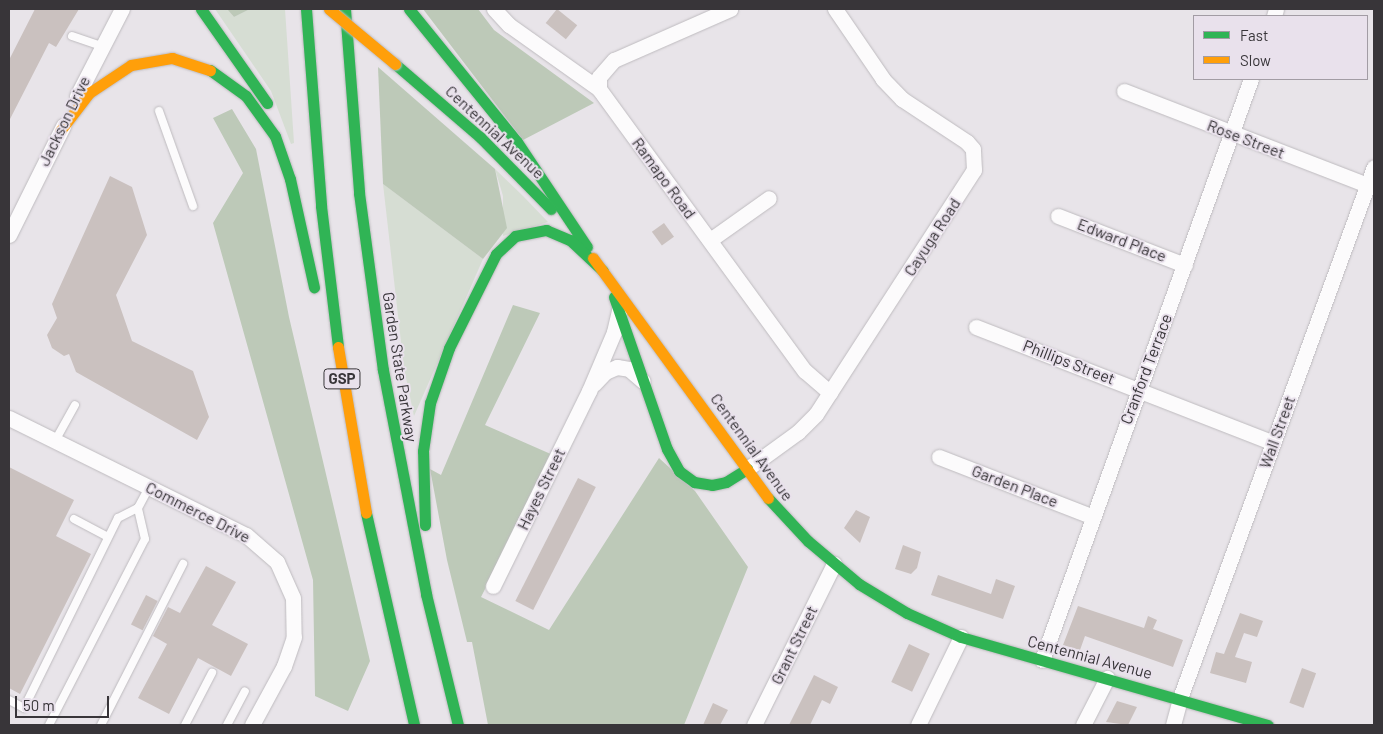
<!DOCTYPE html>
<html>
<head>
<meta charset="utf-8">
<style>
  body { margin:0 }
  #map { position:relative; width:1383px; height:734px; overflow:hidden; background:#e8e4e9; font-family:Barlow,sans-serif }
  div>[style] { position:absolute }
  [style*='--x'] { left:calc(var(--x)*1px); top:calc(var(--y)*1px); width:calc(var(--w)*1px); rotate:calc(var(--a)*1deg) }
  .green>* { inset:0; background:#d6ddd3 }
  .forest>* { inset:0; background:#bdc9b8 }
  .building>* { inset:0; background:#cac1bf; transform-origin:0 0 }
  .roads { filter:drop-shadow(0 0 1px #bebbbf) drop-shadow(0 0 1px #bebbbf) }
  .lane>* { height:8px; margin:-4px; padding:0 4px; transform-origin:4px; border-radius:4px; background:#fcfbfc }
  .street>* { height:15px; margin:-7.5px; padding:0 7.5px; transform-origin:7.5px; border-radius:7.5px; background:#fcfbfc }
  .fast>* { height:11px; margin:-5.5px; padding:0 5.5px; transform-origin:5.5px; border-radius:5.5px; background:#30b455 }
  .slow>* { height:11px; margin:-5.5px; padding:0 5.5px; transform-origin:5.5px; border-radius:5.5px; background:#ff9f0a }
  .bridges { filter:drop-shadow(0 0 1px #bebbbf) drop-shadow(0 0 1px #bebbbf) }
  .slow-bridge>* { height:11px; margin:-5.5px; padding:0 5.5px; transform-origin:5.5px; border-radius:5.5px; background:#ff9f0a }
  span { translate:-50% -50%; white-space:nowrap; text-align:center; line-height:1.15; -webkit-text-stroke:4px #e9e1ec; paint-order:stroke }
  .shield-label span { padding:1px 4px; background:#e9e1ec; border:1px solid; border-radius:4px; -webkit-text-stroke-width:0 }
  .shield-label { font-size:15px; color:#383539; font-weight:700 }
  .street-label { font-size:16px; color:#383539 }
  .frame { position:absolute; inset:0; border:10px solid #383539; pointer-events:none }
  .legend { position:absolute; left:1193px; top:15px; width:175px; height:65px; box-sizing:border-box; background:#e9e1ec; border:1px solid #a29ca4; margin:0; padding:6px 9px; list-style:none; font-size:15px; color:#383539 }
  .legend li { display:flex; align-items:center; gap:10px; height:25px }
  .legend b { width:25px; border:1px solid #a29ca4 }
  .scale { position:absolute; left:15px; top:696px; width:94px; height:22px; box-sizing:border-box; border:2px solid #383539; border-top:0; padding-left:6px; font-size:15px; line-height:18px; white-space:nowrap; color:#383539; -webkit-text-stroke:4px #e9e1ec; paint-order:stroke }
</style>
</head>
<body>
<div id="map">
  <div class="green">
    <i style="clip-path:polygon(215px 9px,227px 9px,234px 17px,250px 9px,285px 9px,294px 143px,291px 144px,271px 91px)"></i>
    <i style="clip-path:polygon(495px 169px,523px 196px,548px 222px,503px 236px,503px 196px)"></i>
    <i style="clip-path:polygon(383px 184px,483px 259px,414px 416px,404px 368px)"></i>
  </div>
  <div class="forest">
    <i style="clip-path:polygon(227px 9px,250px 9px,234px 17px)"></i>
    <i style="clip-path:polygon(423px 9px,478px 9px,494px 30px,594px 103px,523px 140px)"></i>
    <i style="clip-path:polygon(378px 67px,495px 169px,507px 228px,483px 259px,383px 184px)"></i>
    <i style="clip-path:polygon(232px 109px,256px 149px,289px 317px,370px 661px,348px 711px,315px 696px,313px 580px,213px 223px,243px 173px,213px 118px)"></i>
    <i style="clip-path:polygon(513px 305px,540px 313px,485px 425px,553px 455px,481px 597px,549px 630px,659px 458px,695px 491px,748px 567px,684px 725px,488px 725px,472px 642px,467px 642px,447px 560px,430px 469px,441px 475px)"></i>
  </div>
  <div class="building">
    <i style="clip-path:polygon(35px 9px,79px 9px,56px 47px,49px 43px,9px 121px,9px 60px)"></i>
    <i style="left:557px;top:9px;width:26px;height:18px;rotate:39deg"></i>
    <i style="clip-path:polygon(110px 176px,132px 187px,147px 235px,116px 295px,132px 341px,193px 371px,209px 417px,197px 440px,76px 372px,69px 354px,64px 356px,52px 348px,47px 335px,57px 318px,52px 304px)"></i>
    <i style="left:664px;top:223px;width:17px;height:15px;rotate:54deg"></i>
    <i style="clip-path:polygon(9px 467px,74px 500px,56px 536px,91px 554px,20px 694px,9px 688px)"></i>
    <i style="left:578px;top:478px;width:20px;height:138px;rotate:27deg"></i>
    <i style="clip-path:polygon(856px 510px,870px 517px,860px 543px,844px 528px)"></i>
    <i style="clip-path:polygon(903px 545px,921px 552px,917px 568px,911px 574px,895px 569px)"></i>
    <i style="clip-path:polygon(206px 566px,236px 582px,212px 625px,248px 644px,231px 676px,198px 658px,169px 714px,138px 698px,167px 644px,153px 636px,168px 607px,180px 613px)"></i>
    <i style="clip-path:polygon(938px 575px,991px 594px,996px 579px,1015px 586px,1003px 619px,931px 595px)"></i>
    <i style="left:146px;top:595px;width:13px;height:33px;rotate:27deg"></i>
    <i style="clip-path:polygon(1078px 606px,1144px 628px,1148px 616px,1157px 620px,1153px 629px,1183px 640px,1173px 667px,1085px 636px,1080px 650px,1063px 645px)"></i>
    <i style="clip-path:polygon(1240px 613px,1263px 621px,1257px 637px,1244px 633px,1235px 657px,1252px 662px,1246px 683px,1210px 673px,1216px 652px,1224px 654px)"></i>
    <i style="left:909px;top:644px;width:23px;height:42px;rotate:25deg"></i>
    <i style="left:1302px;top:668px;width:15px;height:37px;rotate:20deg"></i>
    <i style="clip-path:polygon(814px 675px,838px 687px,830px 704px,822px 700px,810px 725px,789px 725px)"></i>
    <i style="clip-path:polygon(1117px 701px,1137px 707px,1128px 725px,1106px 722px)"></i>
    <i style="clip-path:polygon(713px 703px,728px 710px,720px 725px,703px 725px)"></i>
  </div>
  <div class="roads">
    <div class="lane">
      <i style="--x:72;--y:36;--w:31;--a:19"></i>
      <i style="--x:159;--y:111;--w:101;--a:70.3"></i>
      <i style="--x:55;--y:441;--w:41;--a:-60.9"></i>
      <i style="--x:74;--y:519;--w:38;--a:28"></i>
      <i style="--x:9;--y:700;--w:17;--a:28"></i>
      <i style="--x:24;--y:708;--w:212;--a:-63.7"></i>
      <i style="--x:118;--y:518;--w:22;--a:-27"></i>
      <i style="--x:138;--y:508;--w:24;--a:-62"></i>
      <i style="--x:49;--y:725;--w:209;--a:-62.7"></i>
      <i style="--x:145;--y:539;--w:32;--a:-103"></i>
      <i style="--x:101;--y:725;--w:181;--a:-63"></i>
      <i style="--x:185;--y:725;--w:59;--a:-62.6"></i>
      <i style="--x:227;--y:725;--w:38;--a:-62"></i>
    </div>
    <div class="street">
      <i style="--x:494;--y:9;--w:22;--a:47"></i>
      <i style="--x:509;--y:25;--w:110;--a:35.4"></i>
      <i style="--x:599;--y:89;--w:349;--a:53.9"></i>
      <i style="--x:805;--y:371;--w:33;--a:41"></i>
      <i style="--x:1274;--y:16;--w:7;--a:-74"></i>
      <i style="--x:599;--y:89;--w:12;--a:-90"></i>
      <i style="--x:599;--y:77;--w:23;--a:-49"></i>
      <i style="--x:614;--y:60;--w:127;--a:-23.7"></i>
      <i style="--x:1124;--y:91;--w:261;--a:21.1"></i>
      <i style="--x:77;--y:96;--w:98;--a:-62.7"></i>
      <i style="--x:1058;--y:216;--w:136;--a:21.1"></i>
      <i style="--x:9;--y:235;--w:122;--a:-63.6"></i>
      <i style="--x:710;--y:240;--w:72;--a:-35.4"></i>
      <i style="--x:976;--y:327;--w:319;--a:21.3"></i>
      <i style="--x:594;--y:384;--w:16;--a:-47"></i>
      <i style="--x:605;--y:372;--w:13;--a:-23"></i>
      <i style="--x:617;--y:367;--w:12;--a:9"></i>
      <i style="--x:629;--y:369;--w:18;--a:41"></i>
      <i style="--x:9;--y:418;--w:264;--a:26.3"></i>
      <i style="--x:246;--y:535;--w:41;--a:41.1"></i>
      <i style="--x:277;--y:562;--w:39;--a:66"></i>
      <i style="--x:293;--y:598;--w:39;--a:89"></i>
      <i style="--x:294;--y:637;--w:31;--a:109"></i>
      <i style="--x:284;--y:666;--w:67;--a:118.5"></i>
      <i style="--x:939;--y:457;--w:163;--a:21.2"></i>
      <i style="--x:747;--y:469;--w:63;--a:-36"></i>
      <i style="--x:798;--y:432;--w:25;--a:-45"></i>
      <i style="--x:816;--y:414;--w:291;--a:-57.1"></i>
      <i style="--x:974;--y:170;--w:21;--a:-93"></i>
      <i style="--x:973;--y:149;--w:9;--a:-131"></i>
      <i style="--x:967;--y:142;--w:78;--a:-146.5"></i>
      <i style="--x:902;--y:99;--w:28;--a:-134"></i>
      <i style="--x:883;--y:79;--w:85;--a:-124.4"></i>
      <i style="--x:493;--y:586;--w:217;--a:-63.8"></i>
      <i style="--x:589;--y:391;--w:64;--a:-67"></i>
      <i style="--x:614;--y:332;--w:23;--a:-77"></i>
      <i style="--x:1042;--y:660;--w:617;--a:-70.22"></i>
      <i style="--x:754;--y:725;--w:180;--a:-63.6"></i>
      <i style="--x:918;--y:725;--w:98;--a:-64"></i>
      <i style="--x:1083;--y:725;--w:53;--a:-62.9"></i>
      <i style="--x:1173;--y:725;--w:28;--a:-75"></i>
      <i style="--x:1180;--y:698;--w:565;--a:-69.93"></i>
    </div>
    <div class="fast">
      <i style="--x:201;--y:9;--w:115;--a:54.9"></i>
      <i style="--x:306;--y:9;--w:198;--a:85.6"></i>
      <i style="--x:321;--y:206;--w:142;--a:83.1"></i>
      <i style="--x:345;--y:9;--w:185;--a:85.6"></i>
      <i style="--x:359;--y:193;--w:179;--a:82.3"></i>
      <i style="--x:383;--y:370;--w:228;--a:79.1"></i>
      <i style="--x:426;--y:594;--w:135;--a:76.3"></i>
      <i style="--x:409;--y:9;--w:171;--a:50.9"></i>
      <i style="--x:517;--y:142;--w:126;--a:56.3"></i>
      <i style="--x:395;--y:64;--w:112;--a:40.7"></i>
      <i style="--x:480;--y:137;--w:101;--a:45.4"></i>
      <i style="--x:210;--y:70;--w:44;--a:35.8"></i>
      <i style="--x:246;--y:96;--w:49;--a:54.1"></i>
      <i style="--x:275;--y:136;--w:46;--a:70.8"></i>
      <i style="--x:290;--y:179;--w:111;--a:77.5"></i>
      <i style="--x:614;--y:297;--w:161;--a:70.8"></i>
      <i style="--x:667;--y:449;--w:25;--a:61"></i>
      <i style="--x:679;--y:471;--w:19;--a:36"></i>
      <i style="--x:694;--y:482;--w:18;--a:9"></i>
      <i style="--x:712;--y:485;--w:14;--a:-12"></i>
      <i style="--x:726;--y:482;--w:25;--a:-32"></i>
      <i style="--x:768;--y:498;--w:59;--a:47.1"></i>
      <i style="--x:808;--y:541;--w:67;--a:40.1"></i>
      <i style="--x:859;--y:584;--w:56;--a:31.1"></i>
      <i style="--x:907;--y:613;--w:59;--a:24"></i>
      <i style="--x:961;--y:637;--w:319;--a:16"></i>
      <i style="--x:366;--y:513;--w:217;--a:77.2"></i>
      <i style="--x:425;--y:525;--w:74;--a:-91.5"></i>
      <i style="--x:423;--y:451;--w:49;--a:-81.7"></i>
      <i style="--x:430;--y:403;--w:58;--a:-70.9"></i>
      <i style="--x:449;--y:348;--w:105;--a:-63.4"></i>
      <i style="--x:496;--y:254;--w:26;--a:-43"></i>
      <i style="--x:515;--y:236;--w:32;--a:-11"></i>
      <i style="--x:546;--y:230;--w:26;--a:23"></i>
      <i style="--x:570;--y:240;--w:45;--a:43.2"></i>
    </div>
    <div class="slow">
      <i style="--x:60;--y:131;--w:48;--a:-52.7"></i>
      <i style="--x:89;--y:93;--w:50;--a:-33.7"></i>
      <i style="--x:131;--y:65;--w:42;--a:-9.7"></i>
      <i style="--x:172;--y:58;--w:40;--a:18"></i>
      <i style="--x:593;--y:258;--w:297;--a:53.9"></i>
      <i style="--x:338;--y:347;--w:168;--a:80.4"></i>
    </div>
  </div>
  <div class="bridges">
    <div class="slow-bridge">
      <i style="--x:329;--y:9;--w:86;--a:39.8"></i>
    </div>
  </div>
  <div class="shield-label">
    <span style="left:342px;top:379px">GSP</span>
  </div>
  <div class="street-label">
    <span style="left:64px;top:121px;rotate:-64deg">Jackson Drive</span>
    <span style="left:495px;top:132px;rotate:43deg">Centennial Avenue</span>
    <span style="left:1246px;top:139px;rotate:21deg">Rose Street</span>
    <span style="left:664px;top:178px;rotate:54deg">Ramapo Road</span>
    <span style="left:932px;top:237px;rotate:-57deg">Cayuga Road</span>
    <span style="left:1122px;top:240px;rotate:21deg">Edward Place</span>
    <span style="left:1069px;top:362px;rotate:21deg">Phillips Street</span>
    <span style="left:400px;top:367px;rotate:81deg">Garden State Parkway</span>
    <span style="left:1146px;top:369px;rotate:-69deg">Cranford Terrace</span>
    <span style="left:1277px;top:432px;rotate:-70deg">Wall Street</span>
    <span style="left:752px;top:447px;rotate:54deg">Centennial Avenue</span>
    <span style="left:1015px;top:486px;rotate:21deg">Garden Place</span>
    <span style="left:541px;top:489px;rotate:-64deg">Hayes Street</span>
    <span style="left:198px;top:512px;rotate:27deg">Commerce Drive</span>
    <span style="left:794px;top:645px;rotate:-64deg">Grant Street</span>
    <span style="left:1090px;top:657px;rotate:15deg">Centennial Avenue</span>
  </div>
  <div class="frame"></div>
  <ul class="legend">
  <li><b style="height:6px;background:#30b455"></b>Fast</li>
  <li><b style="height:6px;background:#ff9f0a"></b>Slow</li>
  </ul>
  <div class="scale">50 m</div>
</div>
</body>
</html>
